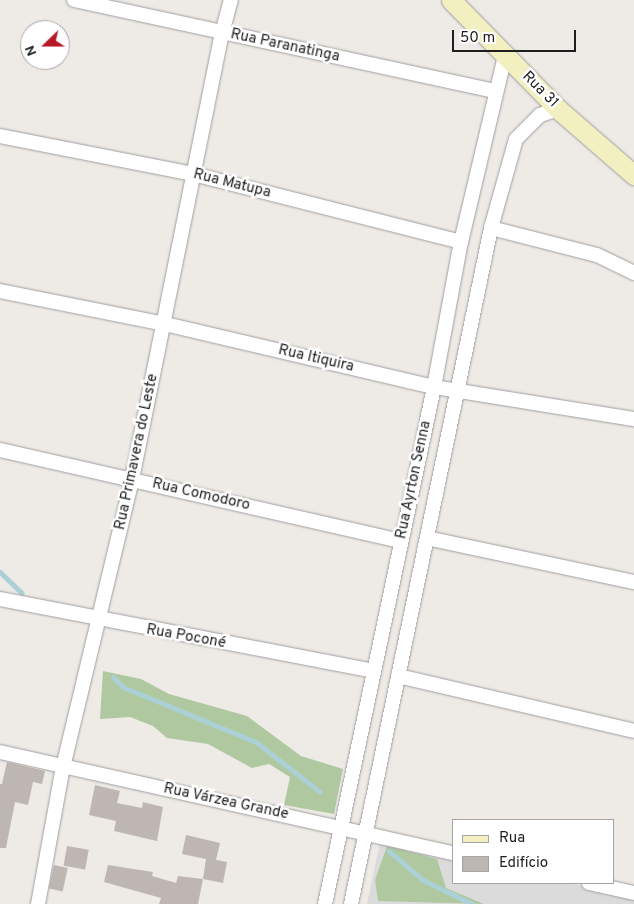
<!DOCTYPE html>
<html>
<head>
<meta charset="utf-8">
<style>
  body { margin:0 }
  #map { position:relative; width:634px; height:904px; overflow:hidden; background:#eeeae6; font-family:Overpass,sans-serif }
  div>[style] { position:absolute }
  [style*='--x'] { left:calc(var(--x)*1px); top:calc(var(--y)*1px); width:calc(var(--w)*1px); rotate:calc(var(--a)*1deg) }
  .residential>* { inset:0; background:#dcdbdb }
  .forest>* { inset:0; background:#afc89f }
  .stream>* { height:5px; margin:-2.5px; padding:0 2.5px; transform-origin:2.5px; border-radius:2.5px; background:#abd1d6 }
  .building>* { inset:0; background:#beb6b3; transform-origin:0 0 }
  .roads { filter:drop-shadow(0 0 1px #9f9f9f) drop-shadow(0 0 1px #9f9f9f) }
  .street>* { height:14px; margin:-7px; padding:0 7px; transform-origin:7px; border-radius:7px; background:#fff }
  .secondary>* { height:19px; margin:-9.5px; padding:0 9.5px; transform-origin:9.5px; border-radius:9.5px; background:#f2f0c0 }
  span { translate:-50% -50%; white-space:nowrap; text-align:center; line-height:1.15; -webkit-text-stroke:5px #fff; paint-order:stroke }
  .street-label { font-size:15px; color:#1e1e1e }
  .legend { position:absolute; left:452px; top:819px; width:162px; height:65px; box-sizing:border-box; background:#fff; border:1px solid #a5a5a5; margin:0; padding:6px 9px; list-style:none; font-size:15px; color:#1e1e1e }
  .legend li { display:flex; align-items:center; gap:10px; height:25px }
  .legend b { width:25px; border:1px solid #a5a5a5 }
  .north { position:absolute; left:20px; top:20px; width:50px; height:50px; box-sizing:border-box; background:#fff; border:1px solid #a5a5a5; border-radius:50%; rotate:248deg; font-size:14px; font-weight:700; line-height:20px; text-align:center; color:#1e1e1e }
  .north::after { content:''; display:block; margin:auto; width:18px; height:22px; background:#b51826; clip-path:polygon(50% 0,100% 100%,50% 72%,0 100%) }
  .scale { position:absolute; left:452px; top:30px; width:124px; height:22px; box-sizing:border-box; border:2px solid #1e1e1e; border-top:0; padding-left:6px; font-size:15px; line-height:18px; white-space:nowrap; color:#1e1e1e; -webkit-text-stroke:4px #fff; paint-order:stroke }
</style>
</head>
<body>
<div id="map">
  <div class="residential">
    <i style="clip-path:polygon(380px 842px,453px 857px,453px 883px,570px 883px,634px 897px,634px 904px,367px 904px)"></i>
  </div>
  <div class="forest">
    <i style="clip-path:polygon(103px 671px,141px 679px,169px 694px,247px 716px,301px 756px,343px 769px,334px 814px,284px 805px,290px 777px,269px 764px,252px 768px,208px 744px,167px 738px,153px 726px,130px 717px,100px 719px)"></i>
    <i style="clip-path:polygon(387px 846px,437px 859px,446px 888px,484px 904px,378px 901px,375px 880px)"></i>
  </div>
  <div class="stream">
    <i style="--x:0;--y:572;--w:30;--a:44"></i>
    <i style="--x:113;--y:677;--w:14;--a:45"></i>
    <i style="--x:123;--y:687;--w:144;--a:22.5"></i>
    <i style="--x:256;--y:742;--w:81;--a:38"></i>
    <i style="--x:389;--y:851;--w:45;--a:40.5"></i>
    <i style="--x:423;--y:880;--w:55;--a:26.1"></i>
  </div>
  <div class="building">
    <i style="clip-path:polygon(7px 762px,45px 771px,42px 784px,33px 782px,28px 805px,15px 802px,6px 848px,0 848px,0 784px,2px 784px)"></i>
    <i style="clip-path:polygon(95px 785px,120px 791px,117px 803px,142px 808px,143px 802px,163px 807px,157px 841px,114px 831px,116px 821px,89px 815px)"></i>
    <i style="clip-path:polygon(186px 835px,220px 843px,216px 860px,227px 862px,223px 883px,203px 879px,206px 859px,182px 854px)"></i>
    <i style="left:67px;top:846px;width:22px;height:20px;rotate:10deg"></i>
    <i style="left:54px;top:865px;width:14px;height:24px;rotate:12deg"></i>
    <i style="clip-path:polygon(108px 865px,153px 872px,152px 876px,176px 883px,178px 876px,203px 879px,198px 904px,159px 904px,161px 898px,104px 882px)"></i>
  </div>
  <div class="roads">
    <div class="street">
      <i style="--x:74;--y:0;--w:431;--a:12.2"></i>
      <i style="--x:0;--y:136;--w:197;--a:11.1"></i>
      <i style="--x:193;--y:174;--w:276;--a:14.2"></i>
      <i style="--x:491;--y:228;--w:109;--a:14.3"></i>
      <i style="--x:597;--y:255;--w:41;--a:25.9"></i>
      <i style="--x:0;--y:291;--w:168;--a:11.3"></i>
      <i style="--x:165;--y:324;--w:276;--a:13.2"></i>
      <i style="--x:434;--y:387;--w:203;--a:9.1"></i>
      <i style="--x:0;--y:450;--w:411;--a:12.8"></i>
      <i style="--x:427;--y:538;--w:212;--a:12"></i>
      <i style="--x:0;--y:599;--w:380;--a:10.9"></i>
      <i style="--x:398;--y:676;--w:242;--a:13.1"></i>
      <i style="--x:0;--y:752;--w:464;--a:12.6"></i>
      <i style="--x:589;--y:883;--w:46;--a:12.5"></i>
      <i style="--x:38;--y:904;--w:139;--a:-79.7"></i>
      <i style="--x:63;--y:767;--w:296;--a:-76.5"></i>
      <i style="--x:132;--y:479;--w:455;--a:-78.6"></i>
      <i style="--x:222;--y:33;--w:34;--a:-75"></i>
      <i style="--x:325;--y:904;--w:528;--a:-78.09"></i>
      <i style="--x:434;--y:387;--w:147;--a:-79.5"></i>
      <i style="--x:461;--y:242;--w:191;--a:-76.7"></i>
      <i style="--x:351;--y:904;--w:690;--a:-78.3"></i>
      <i style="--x:491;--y:228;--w:92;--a:-74.3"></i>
      <i style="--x:516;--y:139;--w:34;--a:-45"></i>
      <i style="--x:540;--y:115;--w:19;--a:-18"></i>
    </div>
    <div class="secondary">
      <i style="--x:451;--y:0;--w:153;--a:45.5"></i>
      <i style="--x:558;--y:109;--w:101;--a:41"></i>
    </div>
  </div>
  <div class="street-label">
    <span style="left:285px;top:46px;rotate:12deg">Rua Paranatinga</span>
    <span style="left:540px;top:90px;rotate:45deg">Rua 31</span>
    <span style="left:232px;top:184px;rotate:14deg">Rua Matupa</span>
    <span style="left:316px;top:359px;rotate:13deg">Rua Itiquira</span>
    <span style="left:137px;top:452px;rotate:-78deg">Rua Primavera do Leste</span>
    <span style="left:414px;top:480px;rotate:-78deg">Rua Ayrton Senna</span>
    <span style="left:201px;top:495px;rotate:13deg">Rua Comodoro</span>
    <span style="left:186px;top:637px;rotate:10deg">Rua Poconé</span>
    <span style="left:226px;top:802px;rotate:12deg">Rua Várzea Grande</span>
  </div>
  <ul class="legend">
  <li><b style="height:6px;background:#f2f0c0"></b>Rua</li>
  <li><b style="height:14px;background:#beb6b3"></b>Edifício</li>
  </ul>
  <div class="north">N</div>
  <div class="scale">50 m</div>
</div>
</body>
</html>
